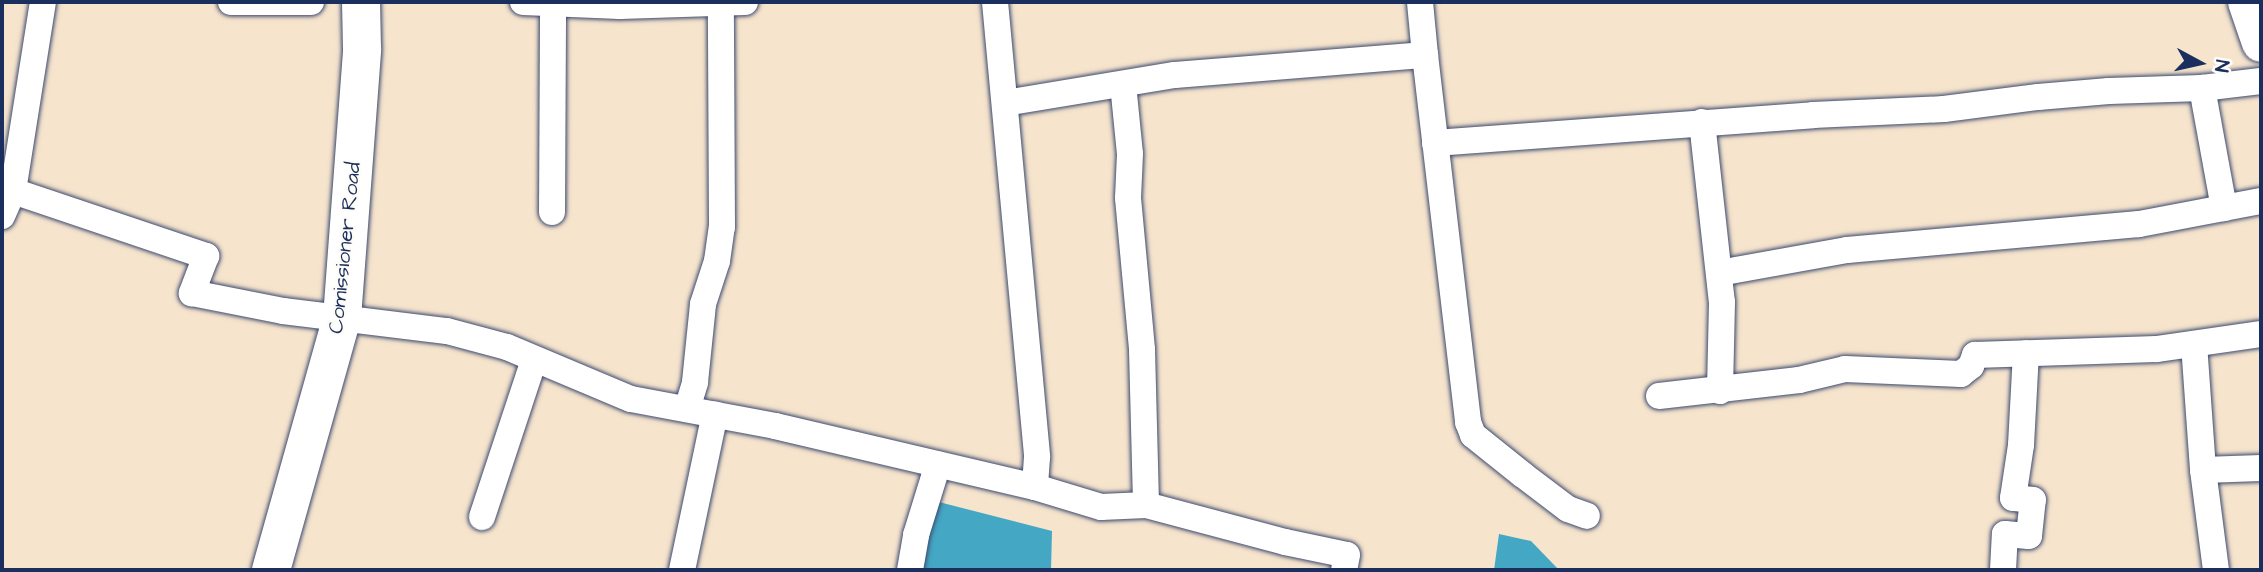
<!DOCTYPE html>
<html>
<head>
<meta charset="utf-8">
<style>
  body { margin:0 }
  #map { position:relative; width:2263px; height:572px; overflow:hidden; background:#f6e4cd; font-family:"Architects Daughter",sans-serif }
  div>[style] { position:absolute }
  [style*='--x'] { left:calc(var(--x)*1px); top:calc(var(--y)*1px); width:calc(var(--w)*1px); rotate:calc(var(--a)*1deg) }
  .water>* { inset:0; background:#44a7c4 }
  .roads { filter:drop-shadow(0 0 2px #3c4a6f) drop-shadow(0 0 2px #3c4a6f) }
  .street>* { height:26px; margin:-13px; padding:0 13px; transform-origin:13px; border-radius:13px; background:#fff }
  .secondary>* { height:38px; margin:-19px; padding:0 19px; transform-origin:19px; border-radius:19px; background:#fff }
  span { translate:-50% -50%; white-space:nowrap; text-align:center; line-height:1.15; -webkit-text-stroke:5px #fdfcf7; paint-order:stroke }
  .street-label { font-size:21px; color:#1b2f5e }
  .frame { position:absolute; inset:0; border:4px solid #1b2f5e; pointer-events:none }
  .north { position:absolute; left:2165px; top:28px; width:70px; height:70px; -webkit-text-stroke:5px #fdfcf7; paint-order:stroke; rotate:98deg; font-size:19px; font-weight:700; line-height:28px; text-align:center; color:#1b2f5e }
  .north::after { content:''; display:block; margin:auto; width:24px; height:32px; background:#1b2f5e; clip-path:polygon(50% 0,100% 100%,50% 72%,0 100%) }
</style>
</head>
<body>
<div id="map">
  <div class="water">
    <i style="clip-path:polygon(935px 501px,1052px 531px,1051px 570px,922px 570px)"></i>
    <i style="clip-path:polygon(1499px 534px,1531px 541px,1559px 570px,1494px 570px)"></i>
  </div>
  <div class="roads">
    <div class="street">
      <i style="--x:231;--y:2;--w:80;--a:0"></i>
      <i style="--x:523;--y:2;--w:97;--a:2.4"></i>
      <i style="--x:620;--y:6;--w:125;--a:-1.8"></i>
      <i style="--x:995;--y:2;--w:457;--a:84.7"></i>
      <i style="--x:1037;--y:457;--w:30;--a:94"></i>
      <i style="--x:1425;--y:55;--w:370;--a:83.3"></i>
      <i style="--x:1468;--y:422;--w:14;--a:69"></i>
      <i style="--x:1473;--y:435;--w:64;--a:38.7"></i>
      <i style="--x:1523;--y:475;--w:56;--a:37.1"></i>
      <i style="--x:1568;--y:509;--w:20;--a:20"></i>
      <i style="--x:1123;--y:84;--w:70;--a:84.3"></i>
      <i style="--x:1130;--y:154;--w:44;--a:92.6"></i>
      <i style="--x:1128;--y:198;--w:153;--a:84.7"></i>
      <i style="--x:1142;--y:350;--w:155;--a:88.5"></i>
      <i style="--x:2202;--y:88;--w:122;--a:79.6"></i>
      <i style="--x:1005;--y:103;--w:172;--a:-9.4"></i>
      <i style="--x:1175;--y:75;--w:251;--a:-4.6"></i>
      <i style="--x:1425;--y:55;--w:53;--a:-95.4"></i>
      <i style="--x:1702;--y:122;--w:181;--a:83.7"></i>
      <i style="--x:1722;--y:302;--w:89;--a:91.3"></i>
      <i style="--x:1435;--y:143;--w:379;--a:-4.2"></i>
      <i style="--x:1813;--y:115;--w:131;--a:-2.6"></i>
      <i style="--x:1944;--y:109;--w:95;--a:-7.3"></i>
      <i style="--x:2038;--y:97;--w:71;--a:-4.8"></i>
      <i style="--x:2109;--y:91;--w:93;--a:-1.8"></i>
      <i style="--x:2202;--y:88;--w:59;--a:-6.8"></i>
      <i style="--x:13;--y:191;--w:191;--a:-81"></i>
      <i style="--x:552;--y:212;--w:210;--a:-89.7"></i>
      <i style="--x:2;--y:216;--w:27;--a:-66"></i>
      <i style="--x:13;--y:191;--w:204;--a:18.6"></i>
      <i style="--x:206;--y:256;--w:40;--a:111"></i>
      <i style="--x:192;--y:293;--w:93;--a:11.2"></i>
      <i style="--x:283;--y:311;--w:165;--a:7"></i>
      <i style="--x:447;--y:331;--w:62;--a:14.9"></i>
      <i style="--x:507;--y:347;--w:134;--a:22.8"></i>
      <i style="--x:631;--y:399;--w:147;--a:10.6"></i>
      <i style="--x:775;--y:426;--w:267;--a:13.2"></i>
      <i style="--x:1035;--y:487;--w:69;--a:16.9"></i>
      <i style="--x:1101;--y:507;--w:45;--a:-2.5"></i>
      <i style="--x:1146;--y:505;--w:144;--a:14.9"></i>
      <i style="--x:1285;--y:542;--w:63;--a:11.8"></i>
      <i style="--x:1347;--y:555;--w:15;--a:101"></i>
      <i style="--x:1719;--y:273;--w:130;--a:-10.2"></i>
      <i style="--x:1847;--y:250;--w:293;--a:-5.1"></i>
      <i style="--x:2139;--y:224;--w:124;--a:-10.7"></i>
      <i style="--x:2194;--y:344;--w:126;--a:85.9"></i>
      <i style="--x:2203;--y:470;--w:101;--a:82.6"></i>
      <i style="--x:1659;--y:396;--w:141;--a:-6.5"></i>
      <i style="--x:1799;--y:380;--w:47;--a:-13.4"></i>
      <i style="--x:1845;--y:369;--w:116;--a:2.5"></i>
      <i style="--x:1961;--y:374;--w:13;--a:-39"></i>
      <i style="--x:1971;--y:366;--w:12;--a:-70"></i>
      <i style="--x:1975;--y:355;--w:182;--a:-1.9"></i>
      <i style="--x:2157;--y:349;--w:105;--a:-8.2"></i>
      <i style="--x:687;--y:409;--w:28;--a:-73"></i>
      <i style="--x:695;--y:382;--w:78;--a:-84.1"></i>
      <i style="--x:703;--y:304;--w:45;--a:-72"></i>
      <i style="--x:717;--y:261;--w:34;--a:-82"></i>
      <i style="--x:722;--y:227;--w:225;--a:-90.3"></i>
      <i style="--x:2203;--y:470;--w:58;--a:-2"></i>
      <i style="--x:482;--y:517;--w:165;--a:-71.7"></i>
      <i style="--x:682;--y:570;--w:159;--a:-78.1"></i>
      <i style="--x:910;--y:570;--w:36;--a:-80"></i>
      <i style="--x:916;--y:535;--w:74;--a:-72.8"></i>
      <i style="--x:2003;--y:570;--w:36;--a:-87"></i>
      <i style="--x:2005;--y:534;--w:24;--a:5"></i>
      <i style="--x:2029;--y:536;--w:36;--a:-84"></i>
      <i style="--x:2033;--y:500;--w:20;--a:-174"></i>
      <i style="--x:2013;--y:498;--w:54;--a:-81.4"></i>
      <i style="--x:2021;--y:445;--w:92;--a:-86.9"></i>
    </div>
    <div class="secondary">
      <i style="--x:2247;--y:2;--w:43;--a:71.1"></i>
      <i style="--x:271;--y:570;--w:262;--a:-74.3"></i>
      <i style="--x:342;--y:318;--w:270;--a:-85.7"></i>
      <i style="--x:362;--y:49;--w:47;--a:-91.2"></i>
    </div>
  </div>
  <div class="street-label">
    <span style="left:345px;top:248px;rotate:-84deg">Comissioner Road</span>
  </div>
  <div class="frame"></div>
  <div class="north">N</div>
</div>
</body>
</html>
